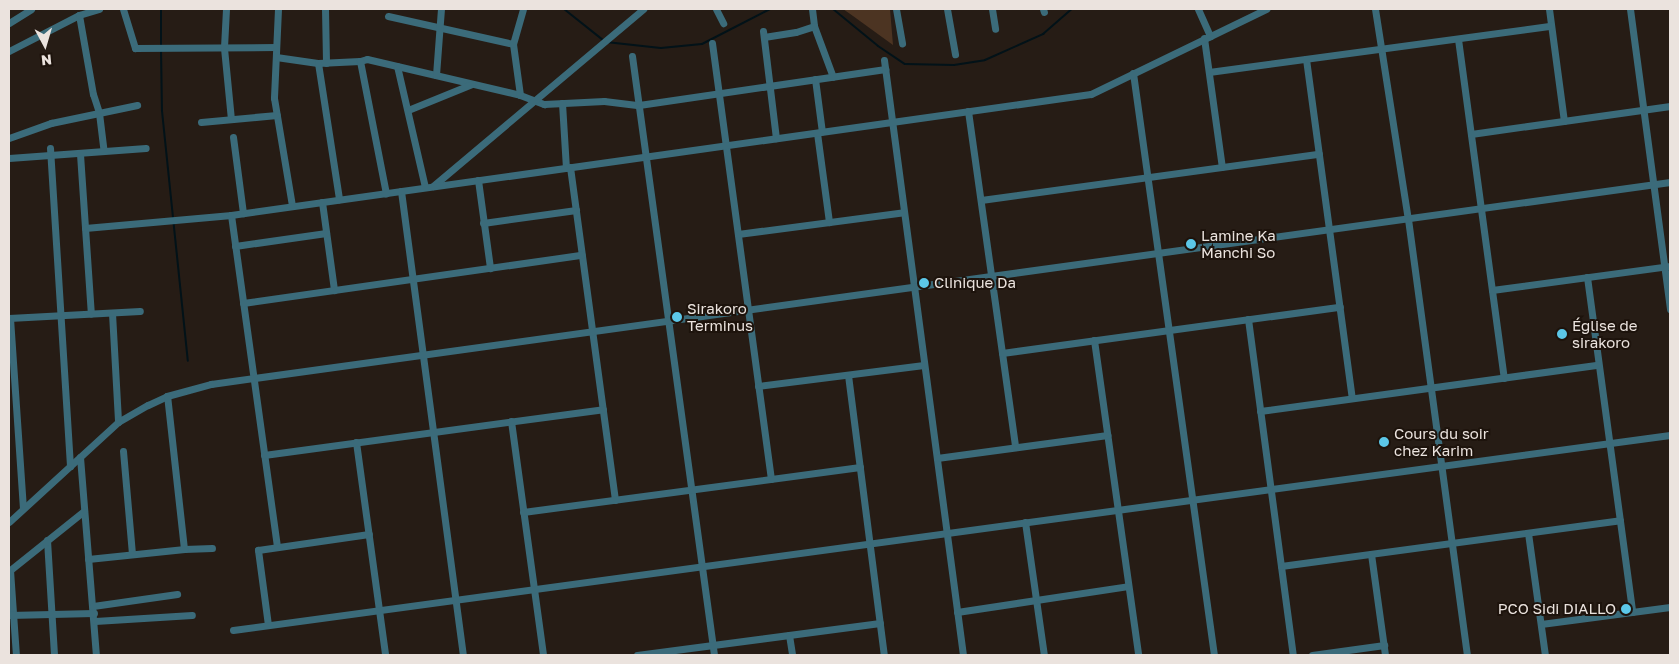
<!DOCTYPE html>
<html>
<head>
<meta charset="utf-8">
<style>
  body { margin:0 }
  #map { position:relative; width:1679px; height:664px; overflow:hidden; background:#261c15; font-family:"Golos Text",sans-serif }
  div>[style] { position:absolute }
  [style*='--x'] { left:calc(var(--x)*1px); top:calc(var(--y)*1px); width:calc(var(--w)*1px); rotate:calc(var(--a)*1deg) }
  .green>* { inset:0; background:#4c3422 }
  .stream>* { height:2px; margin:-1px; padding:0 1px; transform-origin:1px; border-radius:1px; background:#021218 }
  .street>* { height:7px; margin:-3.5px; padding:0 3.5px; transform-origin:3.5px; border-radius:3.5px; background:#3b6b7a }
  .dots>* { width:14px; height:14px; translate:-50% -50%; box-sizing:border-box; border:2px solid #1d130c; border-radius:50% }
  span { translate:-50% -50%; white-space:nowrap; text-align:center; line-height:1.15; -webkit-text-stroke:4px #1d130c; paint-order:stroke }
  .poi-label { font-size:15px; color:#ebe3de }
  .left { translate:0 -50%; text-align:left }
  .right { translate:-100% -50%; text-align:right }
  .frame { position:absolute; inset:0; border:10px solid #ebe3de; pointer-events:none }
  .north { position:absolute; left:20px; top:20px; width:50px; height:50px; -webkit-text-stroke:4px #1d130c; paint-order:stroke; rotate:174deg; font-size:14px; font-weight:700; line-height:20px; text-align:center; color:#ebe3de }
  .north::after { content:''; display:block; margin:auto; width:18px; height:22px; background:#ebe3de; clip-path:polygon(50% 0,100% 100%,50% 72%,0 100%) }
</style>
</head>
<body>
<div id="map">
  <div class="green">
    <i style="clip-path:polygon(843px 9px,890px 9px,893px 45px,853px 16px)"></i>
  </div>
  <div class="stream">
    <i style="--x:564;--y:9;--w:50;--a:38.5"></i>
    <i style="--x:833;--y:9;--w:58;--a:39.4"></i>
    <i style="--x:878;--y:46;--w:32;--a:34"></i>
    <i style="--x:905;--y:64;--w:49;--a:1.2"></i>
    <i style="--x:954;--y:65;--w:31;--a:-9"></i>
    <i style="--x:985;--y:60;--w:64;--a:-24.1"></i>
    <i style="--x:1043;--y:34;--w:38;--a:-41"></i>
    <i style="--x:606;--y:42;--w:55;--a:6.2"></i>
    <i style="--x:661;--y:48;--w:41;--a:-5.6"></i>
    <i style="--x:702;--y:44;--w:76;--a:-27.2"></i>
    <i style="--x:161;--y:45;--w:36;--a:-90"></i>
    <i style="--x:161;--y:49;--w:62;--a:89.1"></i>
    <i style="--x:162;--y:111;--w:251;--a:84.1"></i>
  </div>
  <div class="street">
    <i style="--x:123;--y:9;--w:41;--a:72.9"></i>
    <i style="--x:135;--y:48;--w:141;--a:-0.4"></i>
    <i style="--x:226;--y:9;--w:39;--a:93"></i>
    <i style="--x:224;--y:48;--w:71;--a:84.4"></i>
    <i style="--x:278;--y:9;--w:89;--a:92.6"></i>
    <i style="--x:274;--y:98;--w:109;--a:80.5"></i>
    <i style="--x:325;--y:9;--w:54;--a:88.9"></i>
    <i style="--x:716;--y:9;--w:16;--a:63"></i>
    <i style="--x:812;--y:9;--w:17;--a:83"></i>
    <i style="--x:814;--y:26;--w:54;--a:69.6"></i>
    <i style="--x:896;--y:9;--w:35;--a:80"></i>
    <i style="--x:947;--y:9;--w:46;--a:79.9"></i>
    <i style="--x:992;--y:9;--w:20;--a:81"></i>
    <i style="--x:1043;--y:9;--w:3;--a:72"></i>
    <i style="--x:1198;--y:9;--w:30;--a:66"></i>
    <i style="--x:1375;--y:9;--w:213;--a:81.1"></i>
    <i style="--x:1408;--y:219;--w:440;--a:82.3"></i>
    <i style="--x:1549;--y:9;--w:113;--a:82.4"></i>
    <i style="--x:1630;--y:9;--w:303;--a:82.4"></i>
    <i style="--x:79;--y:15;--w:80;--a:80"></i>
    <i style="--x:93;--y:94;--w:20;--a:72"></i>
    <i style="--x:99;--y:113;--w:38;--a:83"></i>
    <i style="--x:388;--y:16;--w:128;--a:12.6"></i>
    <i style="--x:9;--y:23;--w:26;--a:-32"></i>
    <i style="--x:763;--y:31;--w:108;--a:83.1"></i>
    <i style="--x:764;--y:37;--w:32;--a:-9"></i>
    <i style="--x:796;--y:32;--w:19;--a:-18"></i>
    <i style="--x:1204;--y:38;--w:130;--a:82.1"></i>
    <i style="--x:1458;--y:39;--w:342;--a:82.3"></i>
    <i style="--x:712;--y:43;--w:440;--a:82.3"></i>
    <i style="--x:9;--y:51;--w:79;--a:-27.2"></i>
    <i style="--x:79;--y:15;--w:21;--a:-17"></i>
    <i style="--x:632;--y:56;--w:605;--a:82.2"></i>
    <i style="--x:276;--y:57;--w:42;--a:8.1"></i>
    <i style="--x:318;--y:63;--w:42;--a:-2.7"></i>
    <i style="--x:360;--y:61;--w:7;--a:-16"></i>
    <i style="--x:367;--y:59;--w:157;--a:13.2"></i>
    <i style="--x:520;--y:95;--w:26;--a:21"></i>
    <i style="--x:544;--y:104;--w:60;--a:-2.9"></i>
    <i style="--x:604;--y:101;--w:35;--a:7"></i>
    <i style="--x:639;--y:105;--w:249;--a:-8.3"></i>
    <i style="--x:1306;--y:59;--w:342;--a:82.3"></i>
    <i style="--x:884;--y:60;--w:600;--a:82.44"></i>
    <i style="--x:360;--y:61;--w:135;--a:78.9"></i>
    <i style="--x:318;--y:63;--w:138;--a:81.2"></i>
    <i style="--x:397;--y:66;--w:124;--a:77"></i>
    <i style="--x:1209;--y:72;--w:345;--a:-7.7"></i>
    <i style="--x:1133;--y:73;--w:588;--a:82.08"></i>
    <i style="--x:436;--y:75;--w:66;--a:-85.7"></i>
    <i style="--x:815;--y:79;--w:53;--a:82.5"></i>
    <i style="--x:520;--y:95;--w:51;--a:-97.8"></i>
    <i style="--x:513;--y:44;--w:36;--a:-74"></i>
    <i style="--x:562;--y:103;--w:65;--a:86.5"></i>
    <i style="--x:408;--y:110;--w:69;--a:-22.1"></i>
    <i style="--x:968;--y:111;--w:339;--a:82"></i>
    <i style="--x:201;--y:122;--w:76;--a:-5.3"></i>
    <i style="--x:817;--y:133;--w:90;--a:82.3"></i>
    <i style="--x:1471;--y:134;--w:201;--a:-8"></i>
    <i style="--x:233;--y:137;--w:77;--a:82.5"></i>
    <i style="--x:9;--y:138;--w:45;--a:-19.7"></i>
    <i style="--x:51;--y:123;--w:88;--a:-11.8"></i>
    <i style="--x:50;--y:148;--w:319;--a:86.4"></i>
    <i style="--x:80;--y:154;--w:160;--a:86.1"></i>
    <i style="--x:9;--y:158;--w:137;--a:-4.2"></i>
    <i style="--x:570;--y:167;--w:336;--a:82.3"></i>
    <i style="--x:478;--y:180;--w:89;--a:82.2"></i>
    <i style="--x:433;--y:186;--w:275;--a:-40.1"></i>
    <i style="--x:401;--y:191;--w:468;--a:82.4"></i>
    <i style="--x:981;--y:200;--w:341;--a:-7.8"></i>
    <i style="--x:322;--y:202;--w:89;--a:82.2"></i>
    <i style="--x:231;--y:215;--w:335;--a:82.1"></i>
    <i style="--x:483;--y:223;--w:94;--a:-8"></i>
    <i style="--x:85;--y:228;--w:147;--a:-5.1"></i>
    <i style="--x:231;--y:215;--w:868;--a:-8.01"></i>
    <i style="--x:1091;--y:94;--w:195;--a:-25.9"></i>
    <i style="--x:738;--y:234;--w:167;--a:-7.5"></i>
    <i style="--x:235;--y:246;--w:92;--a:-8.1"></i>
    <i style="--x:1587;--y:277;--w:338;--a:82.3"></i>
    <i style="--x:1492;--y:290;--w:180;--a:-7.7"></i>
    <i style="--x:243;--y:303;--w:342;--a:-8.1"></i>
    <i style="--x:112;--y:313;--w:109;--a:86.8"></i>
    <i style="--x:9;--y:318;--w:131;--a:-3.1"></i>
    <i style="--x:10;--y:318;--w:190;--a:86.1"></i>
    <i style="--x:1248;--y:319;--w:339;--a:82.4"></i>
    <i style="--x:1094;--y:340;--w:318;--a:82"></i>
    <i style="--x:1002;--y:353;--w:341;--a:-7.8"></i>
    <i style="--x:848;--y:375;--w:282;--a:82.7"></i>
    <i style="--x:758;--y:386;--w:167;--a:-7.2"></i>
    <i style="--x:1260;--y:411;--w:341;--a:-7.8"></i>
    <i style="--x:511;--y:421;--w:236;--a:82.2"></i>
    <i style="--x:356;--y:442;--w:215;--a:82.2"></i>
    <i style="--x:123;--y:451;--w:102;--a:85"></i>
    <i style="--x:264;--y:455;--w:342;--a:-7.7"></i>
    <i style="--x:80;--y:457;--w:199;--a:85.4"></i>
    <i style="--x:937;--y:458;--w:172;--a:-7.7"></i>
    <i style="--x:523;--y:512;--w:340;--a:-7.6"></i>
    <i style="--x:9;--y:522;--w:148;--a:-42.5"></i>
    <i style="--x:118;--y:422;--w:34;--a:-30"></i>
    <i style="--x:148;--y:405;--w:21;--a:-25"></i>
    <i style="--x:167;--y:396;--w:46;--a:-15.3"></i>
    <i style="--x:211;--y:384;--w:1473;--a:-7.88"></i>
    <i style="--x:1025;--y:522;--w:134;--a:81.9"></i>
    <i style="--x:1528;--y:533;--w:123;--a:82.1"></i>
    <i style="--x:47;--y:540;--w:115;--a:86.5"></i>
    <i style="--x:184;--y:549;--w:28;--a:-2"></i>
    <i style="--x:1371;--y:554;--w:102;--a:82.1"></i>
    <i style="--x:88;--y:559;--w:97;--a:-5.9"></i>
    <i style="--x:184;--y:549;--w:154;--a:-96.3"></i>
    <i style="--x:1281;--y:566;--w:342;--a:-7.7"></i>
    <i style="--x:10;--y:570;--w:85;--a:86"></i>
    <i style="--x:9;--y:571;--w:96;--a:-38.7"></i>
    <i style="--x:93;--y:606;--w:85;--a:-8.1"></i>
    <i style="--x:957;--y:612;--w:173;--a:-8.6"></i>
    <i style="--x:9;--y:615;--w:85;--a:-1.3"></i>
    <i style="--x:95;--y:621;--w:97;--a:-3.5"></i>
    <i style="--x:1541;--y:624;--w:130;--a:-7.5"></i>
    <i style="--x:268;--y:625;--w:76;--a:-97.6"></i>
    <i style="--x:258;--y:550;--w:112;--a:-8.2"></i>
    <i style="--x:233;--y:630;--w:1450;--a:-7.73"></i>
    <i style="--x:789;--y:635;--w:20;--a:81"></i>
    <i style="--x:637;--y:655;--w:245;--a:-7.5"></i>
    <i style="--x:1312;--y:655;--w:73;--a:-7.9"></i>
  </div>
  <div class="dots">
    <i style="left:1191px;top:244px;background:#5cc7e8"></i>
    <i style="left:924px;top:283px;background:#5cc7e8"></i>
    <i style="left:677px;top:317px;background:#5cc7e8"></i>
    <i style="left:1562px;top:334px;background:#5cc7e8"></i>
    <i style="left:1384px;top:442px;background:#5cc7e8"></i>
    <i style="left:1626px;top:609px;background:#5cc7e8"></i>
  </div>
  <div class="poi-label">
    <span class="left" style="left:1201px;top:244px">Lamine Ka<br>Manchi So</span>
    <span class="left" style="left:934px;top:283px">Clinique Da</span>
    <span class="left" style="left:687px;top:317px">Sirakoro<br>Terminus</span>
    <span class="left" style="left:1572px;top:334px">Église de<br>sirakoro</span>
    <span class="left" style="left:1394px;top:442px">Cours du soir<br>chez Karim</span>
    <span class="right" style="left:1616px;top:609px">PCO Sidi DIALLO</span>
  </div>
  <div class="frame"></div>
  <div class="north">N</div>
</div>
</body>
</html>
